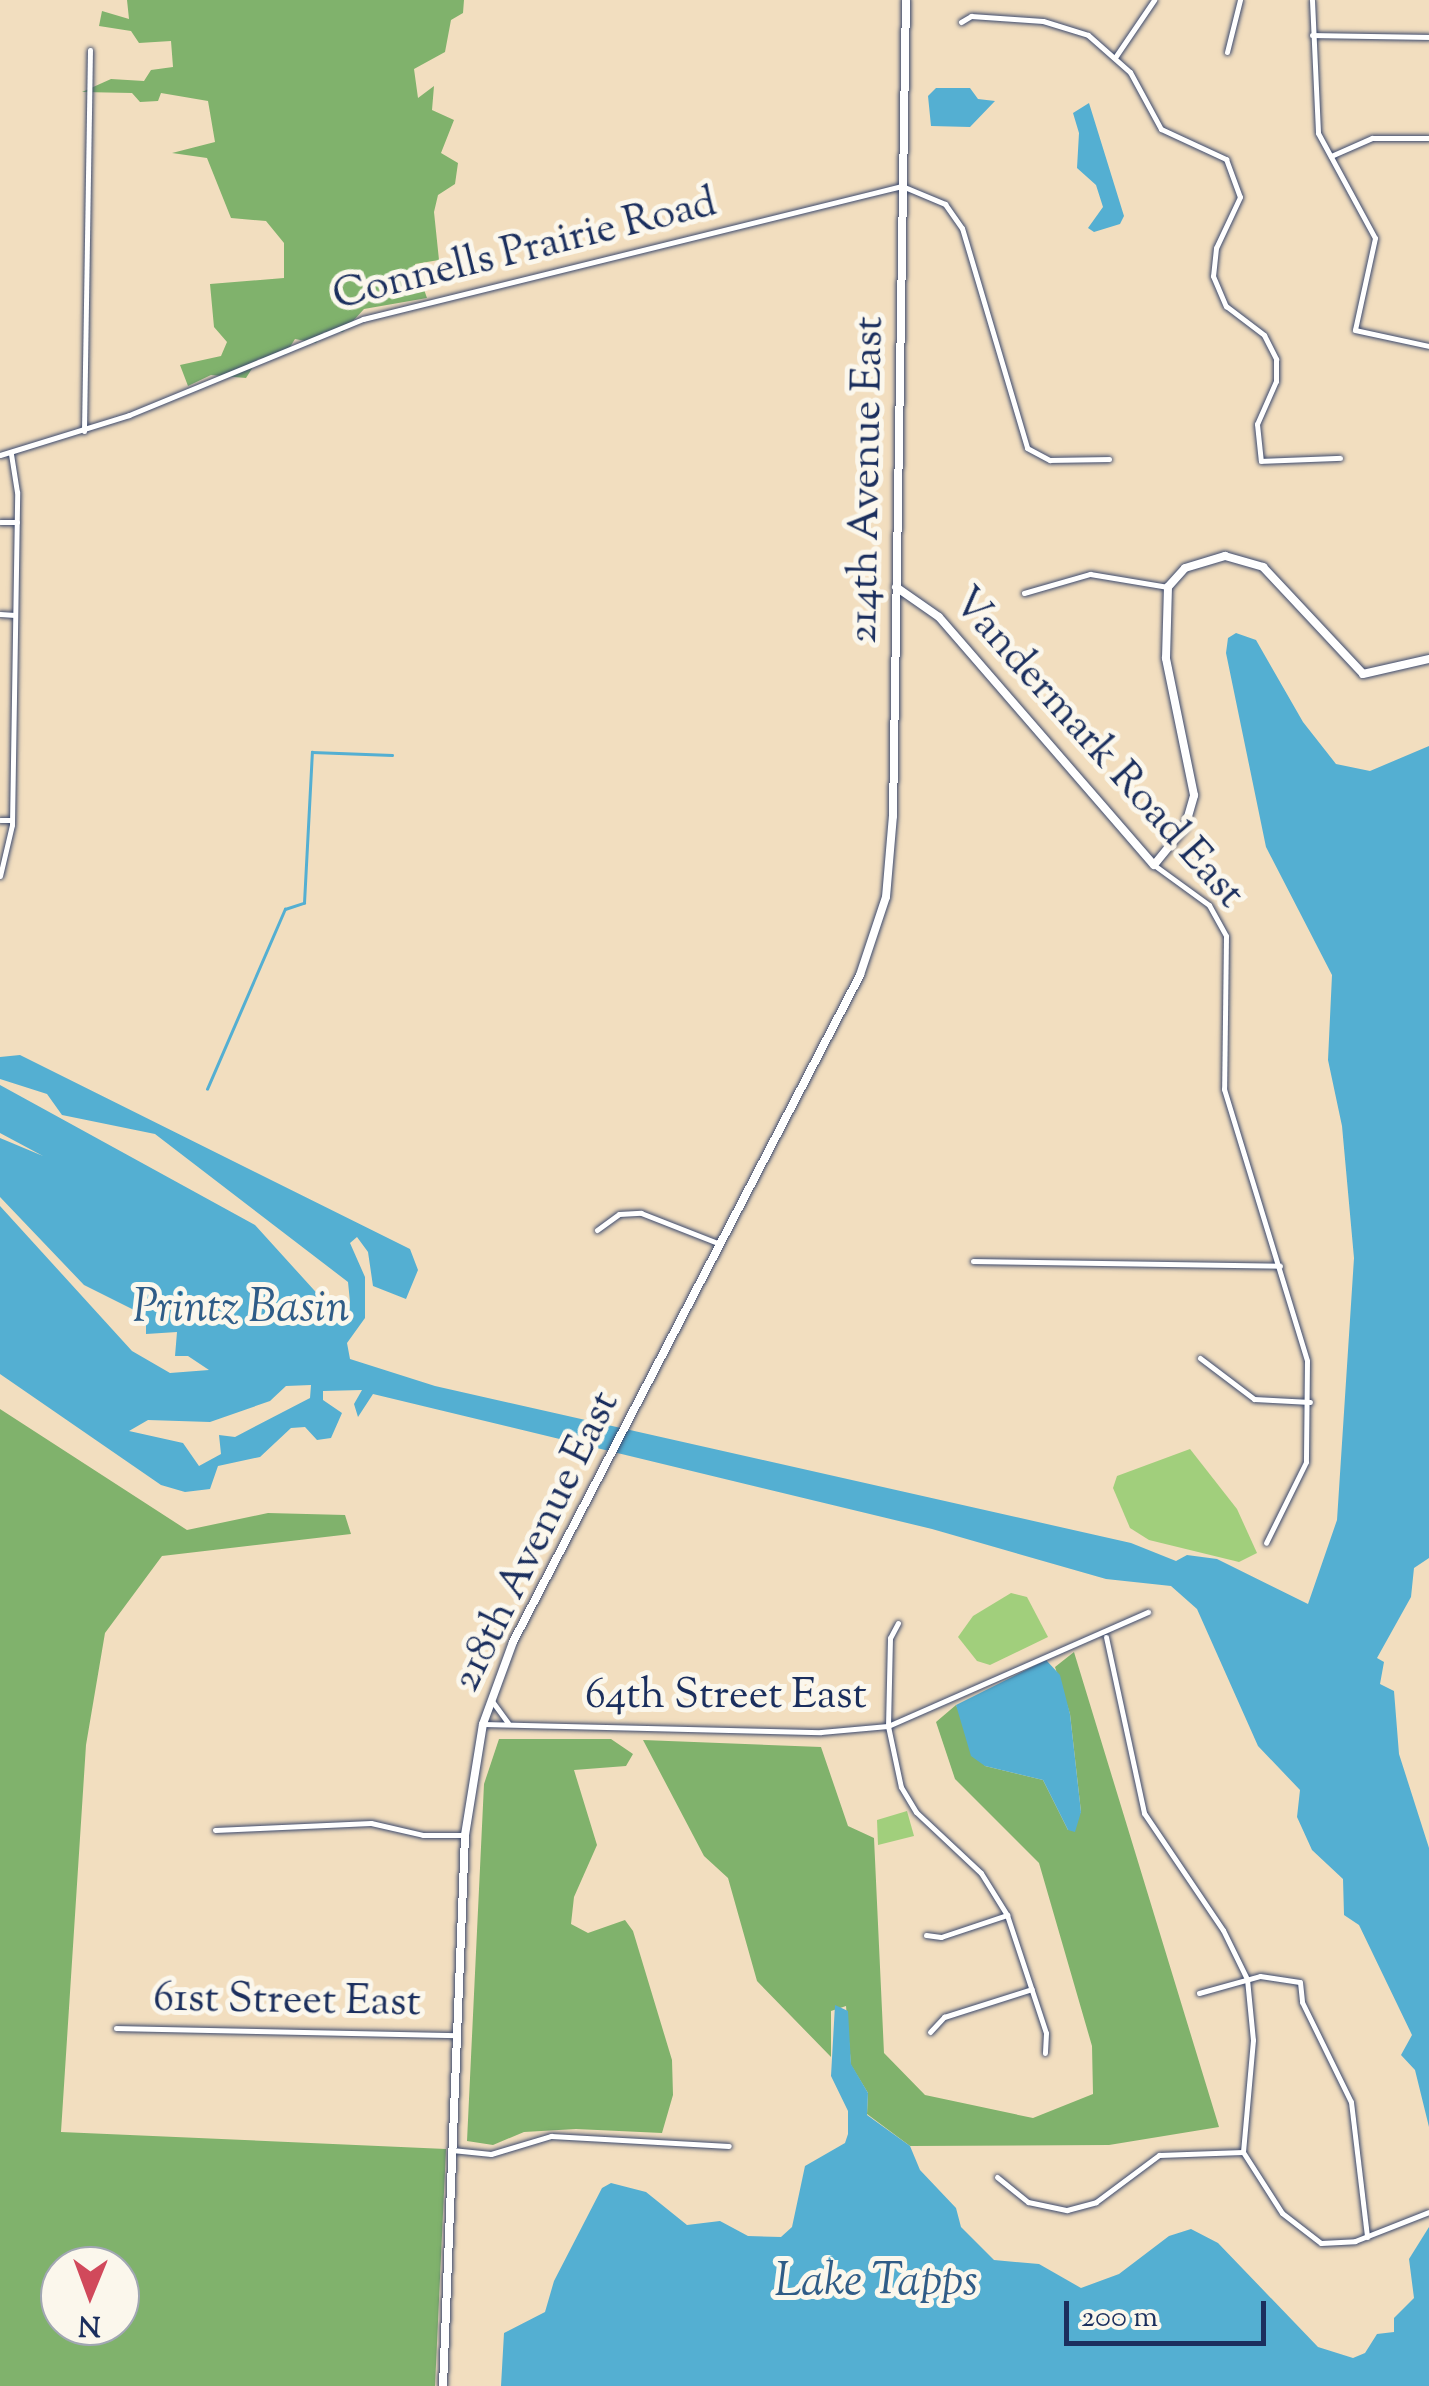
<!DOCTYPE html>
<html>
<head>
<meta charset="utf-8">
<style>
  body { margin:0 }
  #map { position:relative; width:1429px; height:2386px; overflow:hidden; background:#f2debf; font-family:"Sorts Mill Goudy",serif }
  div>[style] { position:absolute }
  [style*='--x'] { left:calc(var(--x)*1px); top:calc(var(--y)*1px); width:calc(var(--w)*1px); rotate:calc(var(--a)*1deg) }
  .green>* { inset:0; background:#a1cf7c }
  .forest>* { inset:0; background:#80b26c }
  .water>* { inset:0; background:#54afd2 }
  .stream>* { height:2.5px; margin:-1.25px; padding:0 1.25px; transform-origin:1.25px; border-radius:1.25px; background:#54afd2 }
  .roads { filter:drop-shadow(0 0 2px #3b496d) drop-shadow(0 0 2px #3b496d) }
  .minor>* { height:5px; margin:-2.5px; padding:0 2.5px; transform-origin:2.5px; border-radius:2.5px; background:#fff }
  .tertiary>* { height:8px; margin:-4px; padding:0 4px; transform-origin:4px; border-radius:4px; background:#fff }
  span { translate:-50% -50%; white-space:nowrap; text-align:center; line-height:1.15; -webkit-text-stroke:10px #fbf7ec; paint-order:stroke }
  .street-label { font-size:42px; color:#1b2f5e }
  .water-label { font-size:45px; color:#2f5c87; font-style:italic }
  .north { position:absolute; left:40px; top:2246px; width:100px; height:100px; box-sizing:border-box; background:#fbf7ec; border:2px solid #a1a7b3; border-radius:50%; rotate:181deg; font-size:28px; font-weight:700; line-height:40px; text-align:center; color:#1b2f5e }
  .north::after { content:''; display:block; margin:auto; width:35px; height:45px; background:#d1495b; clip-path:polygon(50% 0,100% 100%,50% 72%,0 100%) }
  .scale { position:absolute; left:1064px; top:2301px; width:202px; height:45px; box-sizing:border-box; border:5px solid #1b2f5e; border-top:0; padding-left:12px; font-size:30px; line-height:35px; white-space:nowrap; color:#1b2f5e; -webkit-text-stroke:8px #fbf7ec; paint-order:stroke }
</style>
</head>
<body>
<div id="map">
  <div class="green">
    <i style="clip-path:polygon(1190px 1449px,1237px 1509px,1257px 1553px,1239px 1562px,1149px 1540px,1130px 1528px,1113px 1488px,1117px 1476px)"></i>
    <i style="clip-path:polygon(1011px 1593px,1027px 1597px,1048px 1637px,990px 1665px,977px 1661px,958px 1637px,973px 1616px)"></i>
    <i style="clip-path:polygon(907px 1811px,914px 1836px,878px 1845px,877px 1820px)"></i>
  </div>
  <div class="forest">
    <i style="clip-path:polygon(127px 0,464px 0,463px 13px,451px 20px,445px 52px,414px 69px,418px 98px,434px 86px,432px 110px,454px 120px,441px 153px,458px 163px,455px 184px,438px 195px,434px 212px,439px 260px,415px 264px,427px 298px,364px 309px,343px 332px,324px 332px,316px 343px,295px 339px,285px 355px,258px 359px,246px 378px,211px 375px,188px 386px,180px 365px,221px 356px,227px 342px,214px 327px,210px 284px,284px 278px,284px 243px,266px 221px,231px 218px,207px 158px,172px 153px,215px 142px,208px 101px,161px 93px,158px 101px,140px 102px,132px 93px,82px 92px,111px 79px,144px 81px,151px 70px,173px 67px,171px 41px,139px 43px,131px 31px,99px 26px,102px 11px,129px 19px)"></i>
    <i style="clip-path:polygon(evenodd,0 1409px,187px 1530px,268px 1513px,345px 1515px,351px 1534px,162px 1556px,105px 1633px,86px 1745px,61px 2132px,446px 2149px,435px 2386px,0 2386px,0 1409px,60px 2266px,120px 2266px,120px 2326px,60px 2326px,60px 2266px)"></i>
    <i style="clip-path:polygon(1074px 1652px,1219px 2127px,1109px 2145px,910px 2146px,867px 2114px,868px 2093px,851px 2065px,846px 2006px,831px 2011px,831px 2057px,757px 1981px,728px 1878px,704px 1856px,643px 1740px,821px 1747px,848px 1826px,874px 1838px,884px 2053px,925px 2095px,1033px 2118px,1093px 2094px,1092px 2046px,1039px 1863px,955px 1779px,936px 1722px,956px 1705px,985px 1766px,1043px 1780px,1068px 1830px,1081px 1812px,1070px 1714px,1055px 1667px)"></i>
    <i style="clip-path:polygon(499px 1739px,611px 1739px,633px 1754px,626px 1766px,574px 1770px,597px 1845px,574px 1897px,571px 1924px,588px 1933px,625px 1920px,633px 1931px,672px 2060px,673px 2095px,662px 2133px,576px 2129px,524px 2132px,493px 2145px,467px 2141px,484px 1784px)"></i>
  </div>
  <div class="water">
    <i style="clip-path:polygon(936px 88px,970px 88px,978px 99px,995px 101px,970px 127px,931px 126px,928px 96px)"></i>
    <i style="clip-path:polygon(1089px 103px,1124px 216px,1120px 224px,1094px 232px,1088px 228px,1103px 207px,1096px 185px,1077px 168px,1079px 133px,1073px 113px)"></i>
    <i style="clip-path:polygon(evenodd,1236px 633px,1256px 640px,1303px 722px,1336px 764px,1370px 771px,1429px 746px,1429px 1558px,1414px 1568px,1411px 1597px,1377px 1658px,1384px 1662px,1380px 1684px,1394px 1691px,1399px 1754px,1429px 1848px,1429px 2127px,1415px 2070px,1401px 2055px,1412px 2035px,1359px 1925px,1344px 1915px,1343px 1879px,1312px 1850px,1297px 1817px,1300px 1790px,1258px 1746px,1197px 1609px,1171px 1586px,1106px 1579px,932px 1529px,373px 1394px,358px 1417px,354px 1404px,362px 1390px,323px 1391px,323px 1400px,342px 1413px,331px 1438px,317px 1440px,305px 1427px,291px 1428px,260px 1457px,218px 1466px,210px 1489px,185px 1492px,161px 1485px,0 1374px,0 1206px,132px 1351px,170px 1373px,209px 1370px,188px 1356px,175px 1356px,177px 1332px,146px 1334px,146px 1316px,84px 1285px,0 1197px,0 1138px,43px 1156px,0 1133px,0 1085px,255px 1225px,343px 1322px,350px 1302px,348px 1282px,155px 1134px,62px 1115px,47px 1094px,0 1079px,0 1057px,20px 1055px,410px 1249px,418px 1270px,406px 1299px,373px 1286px,368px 1252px,357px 1237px,350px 1243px,365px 1277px,365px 1318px,347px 1343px,350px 1359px,435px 1386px,1131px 1543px,1176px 1561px,1187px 1555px,1217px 1559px,1308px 1604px,1337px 1520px,1354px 1258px,1342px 1126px,1328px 1060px,1332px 975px,1266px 847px,1226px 653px,1228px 638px,1236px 633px,311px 1385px,310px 1398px,235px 1437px,219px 1435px,221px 1454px,199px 1466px,183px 1443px,129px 1431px,148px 1420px,210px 1422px,270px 1401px,286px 1386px,311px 1385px)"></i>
    <i style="clip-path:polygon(1046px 1660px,1060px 1675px,1070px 1714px,1081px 1812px,1075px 1832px,1068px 1830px,1043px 1780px,985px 1766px,971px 1756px,956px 1705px)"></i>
    <i style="clip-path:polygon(835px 2005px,848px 2011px,851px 2064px,868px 2093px,867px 2115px,910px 2146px,920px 2170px,956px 2208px,961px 2227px,994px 2260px,1039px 2264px,1081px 2288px,1119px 2274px,1169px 2236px,1191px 2229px,1218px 2243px,1318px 2347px,1353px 2358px,1365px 2353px,1377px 2334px,1394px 2332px,1394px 2318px,1414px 2298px,1409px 2259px,1429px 2227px,1429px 2386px,501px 2386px,504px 2333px,545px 2312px,554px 2281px,602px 2188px,611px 2183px,646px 2192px,687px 2225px,720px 2221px,748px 2236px,781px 2237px,792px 2227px,805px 2166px,845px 2143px,848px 2134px,848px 2111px,831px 2076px)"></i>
  </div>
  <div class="stream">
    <i style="--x:207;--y:1089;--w:196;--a:-66.6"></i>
    <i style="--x:285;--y:909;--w:20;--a:-18"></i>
    <i style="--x:304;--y:903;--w:151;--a:-87"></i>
    <i style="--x:312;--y:752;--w:80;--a:2.1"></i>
  </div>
  <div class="roads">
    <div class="minor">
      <i style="--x:1312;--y:0;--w:133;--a:87.4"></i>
      <i style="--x:1318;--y:133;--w:119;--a:61.5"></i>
      <i style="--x:1375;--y:238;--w:94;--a:102.3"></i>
      <i style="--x:1355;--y:330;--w:76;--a:12.2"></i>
      <i style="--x:961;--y:22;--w:12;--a:-31"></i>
      <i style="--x:971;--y:16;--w:72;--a:4"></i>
      <i style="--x:1043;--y:21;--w:47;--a:17.3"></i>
      <i style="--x:1088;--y:35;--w:56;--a:41.4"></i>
      <i style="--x:1130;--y:72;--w:65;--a:61.5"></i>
      <i style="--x:1161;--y:129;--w:72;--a:24.8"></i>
      <i style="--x:1226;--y:159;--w:40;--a:69.8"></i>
      <i style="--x:1240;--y:197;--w:56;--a:115.2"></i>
      <i style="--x:1216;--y:248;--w:28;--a:96"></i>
      <i style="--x:1213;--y:276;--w:33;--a:67"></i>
      <i style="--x:1226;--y:306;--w:48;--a:37.3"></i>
      <i style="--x:1264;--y:335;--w:27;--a:63"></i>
      <i style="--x:1276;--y:359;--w:22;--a:90"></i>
      <i style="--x:1276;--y:381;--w:47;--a:113.8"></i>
      <i style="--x:1257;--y:424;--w:37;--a:84"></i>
      <i style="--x:1261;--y:461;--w:79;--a:-2.2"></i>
      <i style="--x:1312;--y:35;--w:117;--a:1"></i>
      <i style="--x:1227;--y:52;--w:54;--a:-76"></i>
      <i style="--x:1116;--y:56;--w:68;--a:-55.8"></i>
      <i style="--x:1331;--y:156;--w:45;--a:-23.7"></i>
      <i style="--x:1372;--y:138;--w:57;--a:0"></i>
      <i style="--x:84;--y:431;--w:381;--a:-89.1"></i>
      <i style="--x:0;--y:455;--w:135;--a:-17.2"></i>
      <i style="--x:129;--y:415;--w:253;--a:-22.3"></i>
      <i style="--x:363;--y:319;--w:555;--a:-13.86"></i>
      <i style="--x:902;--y:186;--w:47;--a:22.7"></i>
      <i style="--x:945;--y:204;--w:29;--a:55"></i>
      <i style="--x:962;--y:228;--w:229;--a:73.5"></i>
      <i style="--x:1027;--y:448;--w:26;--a:28"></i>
      <i style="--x:1050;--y:460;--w:59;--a:-1"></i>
      <i style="--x:0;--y:522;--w:17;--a:0"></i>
      <i style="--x:1024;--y:593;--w:69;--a:-16.1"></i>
      <i style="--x:1090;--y:574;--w:79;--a:9.5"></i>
      <i style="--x:0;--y:614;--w:15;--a:4"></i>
      <i style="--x:0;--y:820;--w:12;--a:0"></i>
      <i style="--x:1154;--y:865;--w:68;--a:36"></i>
      <i style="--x:1209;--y:905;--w:35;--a:61"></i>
      <i style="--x:1226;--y:936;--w:153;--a:90.7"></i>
      <i style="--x:1224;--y:1089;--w:284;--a:73"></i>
      <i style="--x:1307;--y:1361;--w:101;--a:90.6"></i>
      <i style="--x:1306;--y:1462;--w:90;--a:116.3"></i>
      <i style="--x:0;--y:876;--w:52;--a:-76.8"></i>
      <i style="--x:12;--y:825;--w:333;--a:-89.1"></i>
      <i style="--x:17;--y:492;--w:39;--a:-99"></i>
      <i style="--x:597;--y:1230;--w:27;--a:-36"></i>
      <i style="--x:619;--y:1214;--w:22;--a:-3"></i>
      <i style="--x:641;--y:1213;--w:85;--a:21.4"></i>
      <i style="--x:973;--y:1261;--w:307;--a:0.9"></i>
      <i style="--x:1200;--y:1358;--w:68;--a:37.2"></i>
      <i style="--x:1254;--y:1399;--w:56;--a:3.1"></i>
      <i style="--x:898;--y:1623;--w:17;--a:118"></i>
      <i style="--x:890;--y:1638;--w:88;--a:91.3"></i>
      <i style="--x:888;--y:1726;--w:62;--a:78"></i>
      <i style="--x:901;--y:1787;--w:29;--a:59"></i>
      <i style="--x:916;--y:1812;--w:89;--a:43.2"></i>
      <i style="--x:981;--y:1873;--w:49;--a:58.2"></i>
      <i style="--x:1007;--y:1915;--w:124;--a:71.7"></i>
      <i style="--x:1046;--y:2033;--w:20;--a:93"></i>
      <i style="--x:1106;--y:1637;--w:180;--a:77.8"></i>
      <i style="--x:1144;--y:1813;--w:141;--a:56"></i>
      <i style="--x:1223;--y:1930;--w:55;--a:63.9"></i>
      <i style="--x:1247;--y:1979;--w:61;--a:84.4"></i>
      <i style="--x:1253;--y:2040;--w:112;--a:95.1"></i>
      <i style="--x:492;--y:1701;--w:27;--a:54"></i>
      <i style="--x:483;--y:1724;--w:338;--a:1.4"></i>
      <i style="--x:821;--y:1732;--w:67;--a:-5.1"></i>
      <i style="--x:888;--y:1726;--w:284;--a:-23.7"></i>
      <i style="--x:215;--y:1830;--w:156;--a:-2.6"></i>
      <i style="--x:371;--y:1823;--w:53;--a:13"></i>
      <i style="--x:423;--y:1835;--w:42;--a:0"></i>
      <i style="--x:926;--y:1935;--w:15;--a:8"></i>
      <i style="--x:941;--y:1937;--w:70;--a:-18.4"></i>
      <i style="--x:1199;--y:1993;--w:63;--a:-15.6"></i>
      <i style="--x:1260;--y:1976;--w:40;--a:8.5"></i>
      <i style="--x:1300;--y:1982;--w:20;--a:84"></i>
      <i style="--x:1302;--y:2002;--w:111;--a:63.9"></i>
      <i style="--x:1351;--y:2102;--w:136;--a:83.2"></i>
      <i style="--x:116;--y:2028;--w:340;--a:1.2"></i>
      <i style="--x:930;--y:2032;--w:21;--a:-47"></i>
      <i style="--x:944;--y:2017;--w:92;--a:-17.7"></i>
      <i style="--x:452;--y:2150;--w:39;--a:6"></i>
      <i style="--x:491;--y:2154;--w:63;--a:-16.7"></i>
      <i style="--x:551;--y:2136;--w:178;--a:3.2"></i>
      <i style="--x:997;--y:2177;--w:40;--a:39"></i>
      <i style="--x:1028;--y:2202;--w:40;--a:12"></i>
      <i style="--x:1067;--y:2210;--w:30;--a:-15"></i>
      <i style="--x:1096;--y:2202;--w:79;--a:-36.7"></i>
      <i style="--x:1159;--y:2155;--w:84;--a:-2"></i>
      <i style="--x:1243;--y:2152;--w:72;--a:57.4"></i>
      <i style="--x:1282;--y:2213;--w:49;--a:37.6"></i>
      <i style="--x:1321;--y:2243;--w:34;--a:-3"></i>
      <i style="--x:1355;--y:2241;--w:79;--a:-21.4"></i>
    </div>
    <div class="tertiary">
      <i style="--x:896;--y:587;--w:52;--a:34.9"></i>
      <i style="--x:939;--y:617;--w:328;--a:49.1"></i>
      <i style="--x:1154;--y:865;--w:49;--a:-50.8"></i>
      <i style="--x:1185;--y:827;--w:33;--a:-74"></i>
      <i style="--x:1194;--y:795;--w:140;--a:-101.6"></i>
      <i style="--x:1166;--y:658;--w:71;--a:-88.4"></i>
      <i style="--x:1168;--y:587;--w:25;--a:-48"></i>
      <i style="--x:1185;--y:568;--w:42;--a:-16.7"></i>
      <i style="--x:1225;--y:556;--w:40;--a:16"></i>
      <i style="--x:1263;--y:567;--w:146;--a:46.9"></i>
      <i style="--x:1363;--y:674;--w:68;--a:-12.8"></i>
      <i style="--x:443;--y:2386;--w:551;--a:-87.71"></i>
      <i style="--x:465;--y:1835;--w:112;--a:-80.8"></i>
      <i style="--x:483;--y:1724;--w:87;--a:-69.9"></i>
      <i style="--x:513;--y:1642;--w:752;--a:-62.51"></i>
      <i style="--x:860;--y:975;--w:82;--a:-71.6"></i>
      <i style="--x:886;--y:897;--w:81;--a:-85.1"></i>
      <i style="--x:893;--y:816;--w:816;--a:-89.09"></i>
    </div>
  </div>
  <div class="street-label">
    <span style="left:525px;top:251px;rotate:-14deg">Connells Prairie Road</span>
    <span style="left:868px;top:480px;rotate:-89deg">214th Avenue East</span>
    <span style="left:1097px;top:749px;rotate:48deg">Vandermark Road East</span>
    <span style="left:537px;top:1542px;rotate:-64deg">218th Avenue East</span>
    <span style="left:726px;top:1697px">64th Street East</span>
    <span style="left:287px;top:2002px;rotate:1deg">61st Street East</span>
  </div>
  <div class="water-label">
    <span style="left:241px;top:1310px">Printz Basin</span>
    <span style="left:876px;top:2284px">Lake Tapps</span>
  </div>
  <div class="north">N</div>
  <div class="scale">200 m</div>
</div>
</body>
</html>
